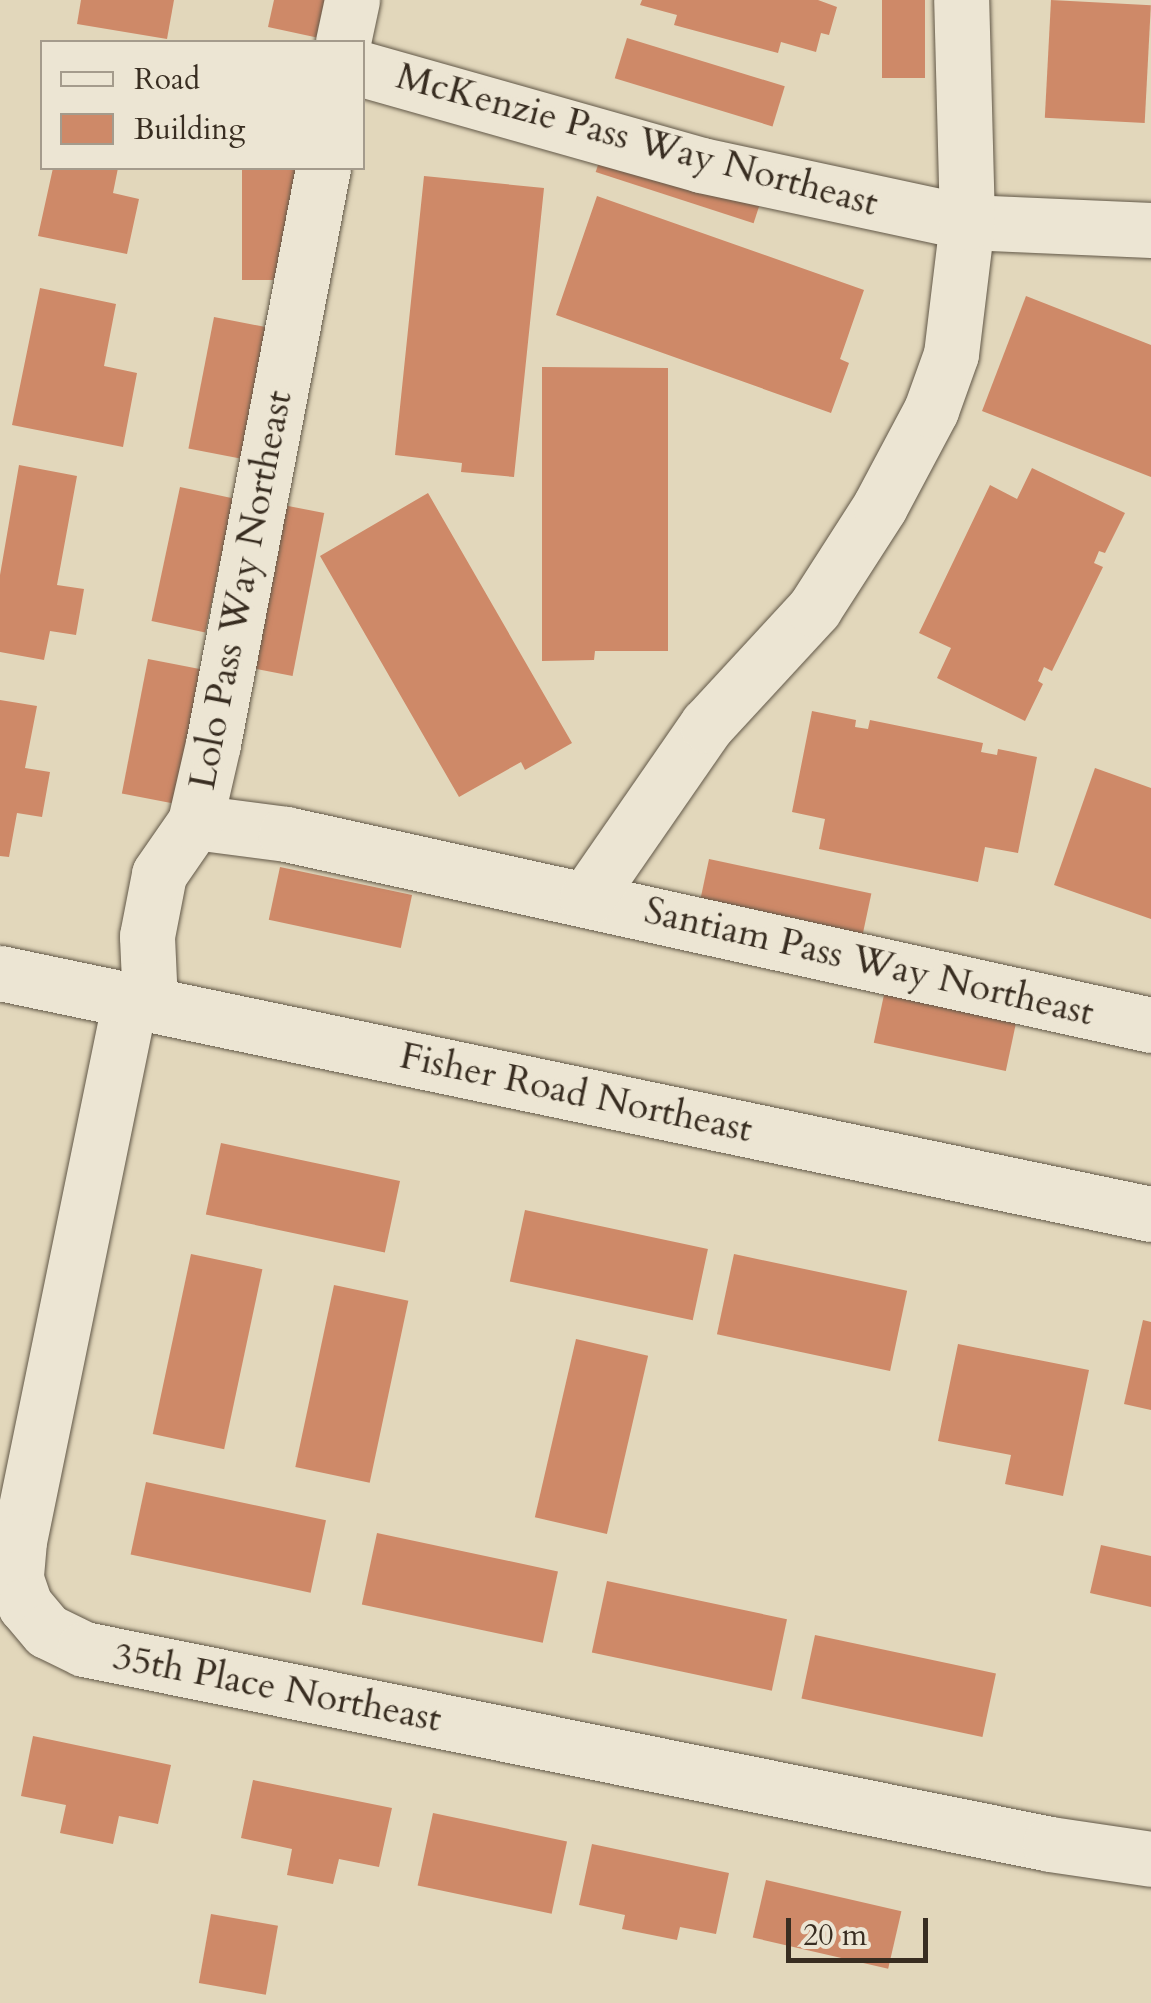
<!DOCTYPE html>
<html>
<head>
<meta charset="utf-8">
<style>
  body { margin:0 }
  #map { position:relative; width:1151px; height:2003px; overflow:hidden; background:#e2d7bb; font-family:Cardo,serif }
  div>[style] { position:absolute }
  [style*='--x'] { left:calc(var(--x)*1px); top:calc(var(--y)*1px); width:calc(var(--w)*1px); rotate:calc(var(--a)*1deg) }
  .building>* { inset:0; background:#ce8968; transform-origin:0 0 }
  .roads { filter:drop-shadow(0 0 2px #625848) drop-shadow(0 0 2px #625848) }
  .minor>* { height:55px; margin:-27.5px; padding:0 27.5px; transform-origin:27.5px; border-radius:27.5px; background:#ece5d3 }
  .tertiary>* { height:55px; margin:-27.5px; padding:0 27.5px; transform-origin:27.5px; border-radius:27.5px; background:#ece5d3 }
  span { translate:-50% -50%; white-space:nowrap; text-align:center; line-height:1.15; -webkit-text-stroke:8px #ece5d3; paint-order:stroke }
  .street-label { font-size:38px; color:#382d21 }
  .legend { position:absolute; left:40px; top:40px; width:325px; height:130px; box-sizing:border-box; background:#ece5d3; border:2px solid #a49b8c; margin:0; padding:12px 18px; list-style:none; font-size:30px; color:#382d21 }
  .legend li { display:flex; align-items:center; gap:20px; height:50px }
  .legend b { width:50px; border:2px solid #a49b8c }
  .scale { position:absolute; left:786px; top:1918px; width:142px; height:45px; box-sizing:border-box; border:5px solid #382d21; border-top:0; padding-left:12px; font-size:30px; line-height:35px; white-space:nowrap; color:#382d21; -webkit-text-stroke:8px #ece5d3; paint-order:stroke }
</style>
</head>
<body>
<div id="map">
  <div class="building">
    <i style="clip-path:polygon(81px 0,174px 0,167px 39px,77px 24px)"></i>
    <i style="clip-path:polygon(274px 0,327px 0,319px 38px,268px 27px)"></i>
    <i style="clip-path:polygon(642px 0,818px 0,837px 7px,829px 35px,821px 33px,816px 52px,781px 42px,778px 53px,674px 25px,677px 15px,640px 5px)"></i>
    <i style="left:882px;top:0;width:43px;height:78px"></i>
    <i style="left:1051px;top:0;width:100px;height:118px;rotate:3deg"></i>
    <i style="left:627px;top:38px;width:165px;height:42px;rotate:17deg"></i>
    <i style="left:609px;top:131px;width:166px;height:43px;rotate:18deg"></i>
    <i style="clip-path:polygon(53px 168px,118px 168px,113px 193px,139px 199px,127px 254px,38px 236px)"></i>
    <i style="left:242px;top:168px;width:55px;height:112px"></i>
    <i style="clip-path:polygon(424px 176px,544px 188px,514px 477px,461px 472px,462px 463px,395px 455px)"></i>
    <i style="clip-path:polygon(597px 196px,864px 290px,840px 359px,849px 363px,831px 413px,556px 315px)"></i>
    <i style="clip-path:polygon(40px 288px,116px 304px,104px 366px,137px 373px,123px 447px,12px 425px)"></i>
    <i style="clip-path:polygon(1026px 296px,1151px 345px,1151px 477px,982px 411px)"></i>
    <i style="left:214px;top:317px;width:54px;height:134px;rotate:11deg"></i>
    <i style="clip-path:polygon(542px 367px,668px 368px,668px 651px,595px 651px,594px 660px,542px 661px)"></i>
    <i style="clip-path:polygon(19px 465px,77px 476px,57px 585px,84px 589px,76px 635px,50px 631px,44px 660px,0 652px,0 575px)"></i>
    <i style="clip-path:polygon(1032px 468px,1125px 513px,1105px 553px,1099px 551px,1094px 563px,1103px 567px,1052px 671px,1044px 667px,1038px 681px,1043px 684px,1025px 721px,937px 678px,951px 648px,919px 633px,990px 485px,1017px 499px)"></i>
    <i style="left:180px;top:487px;width:55px;height:137px;rotate:12deg"></i>
    <i style="clip-path:polygon(428px 493px,572px 743px,525px 770px,521px 762px,459px 797px,320px 556px)"></i>
    <i style="left:283px;top:505px;width:42px;height:166px;rotate:11deg"></i>
    <i style="left:148px;top:659px;width:54px;height:137px;rotate:11deg"></i>
    <i style="clip-path:polygon(0 700px,37px 706px,25px 768px,50px 772px,42px 817px,17px 813px,9px 857px,0 856px)"></i>
    <i style="clip-path:polygon(812px 711px,856px 720px,855px 727px,868px 729px,870px 720px,983px 743px,981px 752px,997px 755px,998px 749px,1037px 757px,1018px 853px,985px 847px,978px 882px,819px 849px,825px 819px,792px 812px)"></i>
    <i style="clip-path:polygon(1095px 768px,1151px 788px,1151px 919px,1054px 885px)"></i>
    <i style="left:709px;top:859px;width:166px;height:42px;rotate:12deg"></i>
    <i style="left:280px;top:867px;width:135px;height:54px;rotate:12deg"></i>
    <i style="left:885px;top:990px;width:135px;height:54px;rotate:12deg"></i>
    <i style="left:221px;top:1143px;width:183px;height:73px;rotate:12deg"></i>
    <i style="left:525px;top:1210px;width:187px;height:73px;rotate:12deg"></i>
    <i style="left:191px;top:1254px;width:73px;height:184px;rotate:12deg"></i>
    <i style="left:734px;top:1254px;width:177px;height:82px;rotate:12deg"></i>
    <i style="left:334px;top:1285px;width:76px;height:186px;rotate:12deg"></i>
    <i style="clip-path:polygon(1143px 1320px,1151px 1322px,1151px 1410px,1124px 1404px)"></i>
    <i style="left:576px;top:1339px;width:74px;height:183px;rotate:13deg"></i>
    <i style="clip-path:polygon(958px 1344px,1089px 1370px,1063px 1496px,1005px 1484px,1011px 1455px,938px 1441px)"></i>
    <i style="left:146px;top:1482px;width:184px;height:74px;rotate:12deg"></i>
    <i style="left:377px;top:1533px;width:185px;height:73px;rotate:12deg"></i>
    <i style="clip-path:polygon(1101px 1545px,1151px 1556px,1151px 1607px,1090px 1593px)"></i>
    <i style="left:607px;top:1581px;width:184px;height:73px;rotate:12deg"></i>
    <i style="left:815px;top:1635px;width:185px;height:65px;rotate:12deg"></i>
    <i style="clip-path:polygon(33px 1736px,171px 1765px,158px 1824px,119px 1816px,113px 1844px,60px 1833px,66px 1805px,21px 1796px)"></i>
    <i style="clip-path:polygon(253px 1780px,392px 1808px,379px 1867px,339px 1859px,333px 1884px,287px 1875px,292px 1849px,241px 1838px)"></i>
    <i style="left:433px;top:1813px;width:137px;height:74px;rotate:12deg"></i>
    <i style="clip-path:polygon(592px 1844px,729px 1873px,716px 1934px,680px 1927px,677px 1940px,622px 1929px,625px 1915px,579px 1905px)"></i>
    <i style="left:766px;top:1880px;width:139px;height:59px;rotate:13deg"></i>
    <i style="left:211px;top:1914px;width:68px;height:70px;rotate:10deg"></i>
  </div>
  <div class="roads">
    <div class="minor">
      <i style="--x:343;--y:42;--w:43;--a:-77.9"></i>
      <i style="--x:362;--y:69;--w:352;--a:15.8"></i>
      <i style="--x:701;--y:165;--w:272;--a:12.1"></i>
      <i style="--x:967;--y:222;--w:184;--a:2.5"></i>
      <i style="--x:195;--y:822;--w:92;--a:7.5"></i>
      <i style="--x:286;--y:834;--w:886;--a:12.45"></i>
      <i style="--x:587;--y:898;--w:211;--a:-55.3"></i>
      <i style="--x:707;--y:725;--w:158;--a:-47.3"></i>
      <i style="--x:814;--y:609;--w:122;--a:-57.3"></i>
      <i style="--x:880;--y:506;--w:109;--a:-62"></i>
      <i style="--x:931;--y:410;--w:59;--a:-70.3"></i>
      <i style="--x:951;--y:354;--w:133;--a:-83.1"></i>
      <i style="--x:967;--y:222;--w:222;--a:-91.5"></i>
      <i style="--x:130;--y:1000;--w:552;--a:101.59"></i>
      <i style="--x:19;--y:1541;--w:38;--a:95"></i>
      <i style="--x:16;--y:1579;--w:28;--a:71"></i>
      <i style="--x:25;--y:1605;--w:34;--a:50"></i>
      <i style="--x:47;--y:1631;--w:41;--a:25.9"></i>
      <i style="--x:84;--y:1649;--w:985;--a:11.41"></i>
      <i style="--x:1050;--y:1844;--w:102;--a:8.4"></i>
      <i style="--x:150;--y:1003;--w:67;--a:-92.6"></i>
      <i style="--x:147;--y:936;--w:63;--a:-79"></i>
      <i style="--x:159;--y:874;--w:63;--a:-55.3"></i>
      <i style="--x:195;--y:822;--w:80;--a:-77"></i>
      <i style="--x:213;--y:744;--w:586;--a:-79.19"></i>
    </div>
    <div class="tertiary">
      <i style="--x:0;--y:973;--w:1176;--a:11.83"></i>
    </div>
  </div>
  <div class="street-label">
    <span style="left:637px;top:140px;rotate:15deg">McKenzie Pass Way Northeast</span>
    <span style="left:241px;top:590px;rotate:-79deg">Lolo Pass Way Northeast</span>
    <span style="left:869px;top:962px;rotate:13deg">Santiam Pass Way Northeast</span>
    <span style="left:576px;top:1093px;rotate:12deg">Fisher Road Northeast</span>
    <span style="left:277px;top:1688px;rotate:11deg">35th Place Northeast</span>
  </div>
  <ul class="legend">
  <li><b style="height:12px;background:#ece5d3"></b>Road</li>
  <li><b style="height:28px;background:#ce8968"></b>Building</li>
  </ul>
  <div class="scale">20 m</div>
</div>
</body>
</html>
